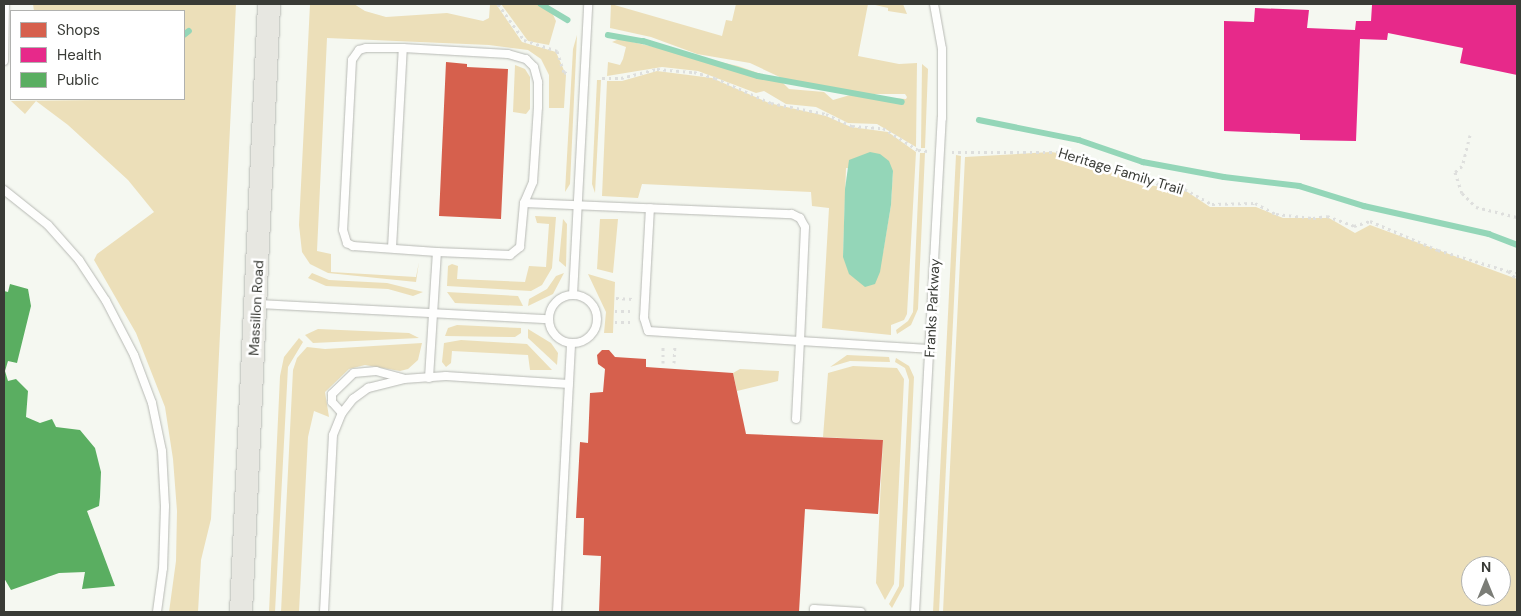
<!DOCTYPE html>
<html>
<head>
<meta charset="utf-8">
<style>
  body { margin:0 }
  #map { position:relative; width:1521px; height:616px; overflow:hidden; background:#f5f8f1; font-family:"DM Sans",sans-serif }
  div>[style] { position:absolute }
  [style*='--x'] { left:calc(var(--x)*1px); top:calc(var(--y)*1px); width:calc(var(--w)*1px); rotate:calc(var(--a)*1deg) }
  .green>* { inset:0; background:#ecdfb9 }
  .water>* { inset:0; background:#94d6b8 }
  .shops>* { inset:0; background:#d6604d }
  .health>* { inset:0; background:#e7298a }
  .public>* { inset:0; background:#5aae61 }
  .stream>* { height:5.5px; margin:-2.75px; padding:0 2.75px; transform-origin:2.75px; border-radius:2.75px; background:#94d6b8 }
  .path>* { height:3px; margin-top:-1.5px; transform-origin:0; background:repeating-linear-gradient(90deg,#dedfdd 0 2.5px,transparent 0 6.5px) }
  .roads { filter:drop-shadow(0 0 1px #b7b9b4) drop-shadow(0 0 1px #b7b9b4) }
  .service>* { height:8px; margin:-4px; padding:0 4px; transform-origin:4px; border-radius:4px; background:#fefefd }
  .service>.ring { margin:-4px; padding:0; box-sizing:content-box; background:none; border:8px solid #fefefd; border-radius:50% }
  .primary>* { height:22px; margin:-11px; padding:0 11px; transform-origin:11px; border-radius:11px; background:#e7e7e1 }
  span { translate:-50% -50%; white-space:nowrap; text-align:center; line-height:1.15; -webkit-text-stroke:5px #fff; paint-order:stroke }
  .street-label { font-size:14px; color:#393b36 }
  .frame { position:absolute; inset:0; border:5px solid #393b36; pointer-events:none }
  .legend { position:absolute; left:10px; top:10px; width:175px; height:90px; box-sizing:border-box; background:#fff; border:1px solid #b0b1af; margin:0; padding:6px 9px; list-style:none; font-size:15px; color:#393b36 }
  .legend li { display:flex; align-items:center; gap:10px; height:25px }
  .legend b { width:25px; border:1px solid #b0b1af }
  .north { position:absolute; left:1461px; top:556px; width:50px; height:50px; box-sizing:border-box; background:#fff; border:1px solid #b0b1af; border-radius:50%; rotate:0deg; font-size:14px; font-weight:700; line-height:20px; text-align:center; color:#393b36 }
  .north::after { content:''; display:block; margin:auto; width:18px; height:22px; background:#7b7d77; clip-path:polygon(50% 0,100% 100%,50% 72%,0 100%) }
</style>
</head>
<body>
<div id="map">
  <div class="green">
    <i style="clip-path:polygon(33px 4px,236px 4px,211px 519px,201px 560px,198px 612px,169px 612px,176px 561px,177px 511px,173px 459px,165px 407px,136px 333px,94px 260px,97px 254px,154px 212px,128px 180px,68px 125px,36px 101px,25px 114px,11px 101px,184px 99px,184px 11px,34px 11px)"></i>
    <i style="clip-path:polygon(310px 4px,354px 4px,365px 11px,386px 17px,447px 13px,483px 21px,489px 18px,490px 4px,496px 4px,522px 42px,556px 52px,566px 75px,564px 108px,549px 108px,549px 75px,541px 59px,528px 50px,489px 45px,327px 38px,317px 251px,331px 254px,331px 272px,416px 277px,419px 262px,416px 282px,328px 273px,310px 264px,302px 252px,299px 225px)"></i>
    <i style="clip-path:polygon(501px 4px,548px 4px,556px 21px,549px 45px,528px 41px)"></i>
    <i style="clip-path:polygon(611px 4px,722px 36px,726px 20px,732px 21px,736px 4px,868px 4px,858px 56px,899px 64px,917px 63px,916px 147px,877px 124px,848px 123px,816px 107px,786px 104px,764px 91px,756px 93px,698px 71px,662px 67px,607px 76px,608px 62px,620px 65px,623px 59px,626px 47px,612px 42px,619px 39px,738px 66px,781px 81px,789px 89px,824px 92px,833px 100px,850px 95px,906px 99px,907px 97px,905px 94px,868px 94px,786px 80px,750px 63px,697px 54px,651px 37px,610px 28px)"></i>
    <i style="clip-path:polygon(871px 4px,903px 4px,907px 14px,888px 11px,888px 8px)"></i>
    <i style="clip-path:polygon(577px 35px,570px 184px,565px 192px,573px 49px)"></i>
    <i style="clip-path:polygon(922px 64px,928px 69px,925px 148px,921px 148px)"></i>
    <i style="clip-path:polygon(515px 65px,525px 69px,530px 77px,530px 109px,526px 114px,513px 112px)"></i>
    <i style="clip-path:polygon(evenodd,657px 71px,712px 78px,769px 103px,826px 116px,851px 127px,888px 132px,916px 152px,907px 314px,904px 320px,891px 325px,891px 335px,822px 328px,829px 208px,812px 206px,811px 192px,642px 184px,638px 198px,602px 196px,607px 81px,622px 81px,657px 71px,846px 168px,893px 171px,891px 205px,883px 252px,843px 257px,846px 168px)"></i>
    <i style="clip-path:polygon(597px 80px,601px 80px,595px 193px,592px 184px)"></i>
    <i style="clip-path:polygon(evenodd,1051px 152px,1072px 155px,1149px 185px,1186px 191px,1210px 207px,1256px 207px,1283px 218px,1329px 218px,1355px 233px,1370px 225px,1517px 279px,1517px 612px,943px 612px,965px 157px,1051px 152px,1471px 566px,1501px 566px,1501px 596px,1471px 596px,1471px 566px)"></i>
    <i style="clip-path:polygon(920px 153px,925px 153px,918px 309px,911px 325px,897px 334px,896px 330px,908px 321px,913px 312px)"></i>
    <i style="clip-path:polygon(956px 155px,961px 156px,939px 612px,933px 612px)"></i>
    <i style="clip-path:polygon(535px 216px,556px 217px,552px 268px,542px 285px,531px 291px,447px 286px,448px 266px,452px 264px,458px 266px,457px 279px,525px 282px,529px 266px,546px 267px,549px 224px,537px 223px)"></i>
    <i style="clip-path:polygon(563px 219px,567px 224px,566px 267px,559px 261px)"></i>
    <i style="clip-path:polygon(600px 219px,618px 219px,613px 273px,597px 269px)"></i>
    <i style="clip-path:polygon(312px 273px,329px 280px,387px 283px,423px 292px,413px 296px,388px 289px,326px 286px,308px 278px)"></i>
    <i style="clip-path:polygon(564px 273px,553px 294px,528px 306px,529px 299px,547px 289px,556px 276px)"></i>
    <i style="clip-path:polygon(588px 274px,615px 282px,613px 333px,604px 333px,606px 312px)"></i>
    <i style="clip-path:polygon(447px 292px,518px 296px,523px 306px,455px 303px)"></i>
    <i style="clip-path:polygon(457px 325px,521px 328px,521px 333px,515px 337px,445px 336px,448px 328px)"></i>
    <i style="clip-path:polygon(318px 329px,409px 333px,419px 338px,313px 343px,305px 335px)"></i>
    <i style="clip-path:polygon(528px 329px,551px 343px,558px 353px,557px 365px,528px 338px)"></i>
    <i style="clip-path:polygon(299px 338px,303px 342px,288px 367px,275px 612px,269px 612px,280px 376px,284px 357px)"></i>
    <i style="clip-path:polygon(461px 340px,527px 344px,552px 370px,530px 370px,528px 355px,452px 351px,451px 363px,446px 367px,442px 362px,444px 343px)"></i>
    <i style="clip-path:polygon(422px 343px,418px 360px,408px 369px,400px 371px,365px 365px,349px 369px,325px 392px,329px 417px,314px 411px,308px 437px,299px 612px,281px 612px,293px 370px,297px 358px,307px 347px,325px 349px)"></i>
    <i style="clip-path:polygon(847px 355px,889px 357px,890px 362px,850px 361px,830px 367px)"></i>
    <i style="clip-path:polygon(896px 358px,909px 366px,914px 377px,904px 586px,892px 608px,889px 604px,899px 586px,909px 380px,905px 368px,895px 362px)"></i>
    <i style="clip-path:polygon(853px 366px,897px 368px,904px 379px,894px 584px,885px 600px,876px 583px,883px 440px,823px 437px,828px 373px)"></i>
    <i style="clip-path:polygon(740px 369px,779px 371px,778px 381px,737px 391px,733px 373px)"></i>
  </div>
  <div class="water">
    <i style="clip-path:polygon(870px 152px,880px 154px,889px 161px,893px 171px,891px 205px,880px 272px,875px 284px,865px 287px,849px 274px,843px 257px,845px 189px,849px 160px)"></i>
  </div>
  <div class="shops">
    <i style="clip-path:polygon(446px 62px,467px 64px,467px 67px,508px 69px,501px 219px,439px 216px)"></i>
    <i style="clip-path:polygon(609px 350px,615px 357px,646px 359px,646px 367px,733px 373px,746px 434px,883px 440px,878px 514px,805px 509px,799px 612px,599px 612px,601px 556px,583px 555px,584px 518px,576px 518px,580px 442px,588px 443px,590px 393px,603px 392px,605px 369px,598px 364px,597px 355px,602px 350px)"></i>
  </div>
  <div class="health">
    <i style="clip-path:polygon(1517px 4px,1517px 75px,1460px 63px,1463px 48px,1388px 33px,1387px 40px,1360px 39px,1356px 141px,1300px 140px,1300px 134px,1224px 131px,1224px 21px,1254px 22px,1255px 8px,1309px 10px,1307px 28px,1355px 30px,1356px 21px,1371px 21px,1372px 5px)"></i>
  </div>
  <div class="public">
    <i style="clip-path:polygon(10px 284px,28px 289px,31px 306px,17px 363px,8px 361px,5px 371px,8px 381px,16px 379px,28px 391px,26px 417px,40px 423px,52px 419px,56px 427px,80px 430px,95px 448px,101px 472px,100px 497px,99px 506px,87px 511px,115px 586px,82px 589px,85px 572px,59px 573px,11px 590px,4px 578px,4px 291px,8px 292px)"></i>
  </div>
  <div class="stream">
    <i style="--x:541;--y:4;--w:31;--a:31"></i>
    <i style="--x:184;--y:35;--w:6;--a:-39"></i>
    <i style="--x:608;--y:35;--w:36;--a:10"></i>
    <i style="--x:643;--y:41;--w:120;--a:16.9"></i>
    <i style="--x:758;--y:76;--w:146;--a:10.2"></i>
    <i style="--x:979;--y:120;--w:102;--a:11.3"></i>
    <i style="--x:1079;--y:140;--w:68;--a:19"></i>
    <i style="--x:1143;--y:162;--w:82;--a:10.5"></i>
    <i style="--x:1224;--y:177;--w:76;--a:6.8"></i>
    <i style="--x:1299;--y:186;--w:68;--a:17.1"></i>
    <i style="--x:1364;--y:206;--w:128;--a:12.6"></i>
    <i style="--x:1489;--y:234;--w:30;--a:21"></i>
  </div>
  <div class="path">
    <i style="--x:498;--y:4;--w:44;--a:54.2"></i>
    <i style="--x:524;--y:40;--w:35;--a:18"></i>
    <i style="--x:557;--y:51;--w:22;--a:72"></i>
    <i style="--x:564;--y:72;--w:5;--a:22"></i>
    <i style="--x:602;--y:78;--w:19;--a:0"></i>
    <i style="--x:621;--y:78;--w:37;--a:-14"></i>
    <i style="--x:657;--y:69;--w:37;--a:5"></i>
    <i style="--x:694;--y:72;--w:22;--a:16"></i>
    <i style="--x:715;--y:78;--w:61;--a:24.1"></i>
    <i style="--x:771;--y:103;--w:56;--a:11.3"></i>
    <i style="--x:826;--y:114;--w:29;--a:25"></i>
    <i style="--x:852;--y:126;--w:31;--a:4"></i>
    <i style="--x:883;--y:128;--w:41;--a:32.2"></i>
    <i style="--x:918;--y:150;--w:10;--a:6"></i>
    <i style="--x:1470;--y:135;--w:32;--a:104"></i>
    <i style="--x:1462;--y:166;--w:9;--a:139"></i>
    <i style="--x:1455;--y:172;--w:22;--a:72"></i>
    <i style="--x:1462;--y:193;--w:20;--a:45"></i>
    <i style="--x:1476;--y:207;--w:42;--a:13.7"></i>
    <i style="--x:952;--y:152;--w:111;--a:0"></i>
    <i style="--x:1063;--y:152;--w:92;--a:19.6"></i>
    <i style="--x:1150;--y:183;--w:29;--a:6"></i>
    <i style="--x:1179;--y:186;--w:38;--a:29"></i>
    <i style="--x:1212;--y:204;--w:43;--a:-1.3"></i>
    <i style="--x:1255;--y:203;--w:24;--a:28"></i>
    <i style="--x:1276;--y:214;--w:37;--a:6"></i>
    <i style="--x:1313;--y:218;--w:14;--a:-8"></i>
    <i style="--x:1327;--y:216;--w:29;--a:20"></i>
    <i style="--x:1354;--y:226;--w:17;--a:-17"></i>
    <i style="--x:1370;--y:221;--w:74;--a:23.1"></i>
    <i style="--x:1438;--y:250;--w:73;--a:16.7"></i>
    <i style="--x:1508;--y:271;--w:12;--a:42"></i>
    <i style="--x:1509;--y:271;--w:8;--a:7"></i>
    <i style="--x:616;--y:298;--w:17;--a:3"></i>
    <i style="--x:615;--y:311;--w:17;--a:0"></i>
    <i style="--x:615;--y:322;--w:17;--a:0"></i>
    <i style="--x:663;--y:363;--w:18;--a:-90"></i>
    <i style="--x:674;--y:363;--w:18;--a:-87"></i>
  </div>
  <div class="roads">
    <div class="service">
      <i style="--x:403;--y:48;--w:105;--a:3.3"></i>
      <i style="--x:508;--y:54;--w:19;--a:16"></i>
      <i style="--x:526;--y:59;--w:11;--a:45"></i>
      <i style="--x:534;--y:67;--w:16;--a:75"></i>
      <i style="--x:538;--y:82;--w:25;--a:90"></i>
      <i style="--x:538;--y:107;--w:75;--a:93.8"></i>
      <i style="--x:533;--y:182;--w:23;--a:113"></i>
      <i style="--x:4;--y:61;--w:57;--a:-89"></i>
      <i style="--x:4;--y:190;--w:56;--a:38.5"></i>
      <i style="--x:48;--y:225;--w:47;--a:48.5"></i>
      <i style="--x:79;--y:260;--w:49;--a:56.6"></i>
      <i style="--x:106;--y:301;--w:61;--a:62.6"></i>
      <i style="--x:134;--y:355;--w:51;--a:69.4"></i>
      <i style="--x:152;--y:403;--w:49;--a:78.2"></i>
      <i style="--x:162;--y:451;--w:55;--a:86.9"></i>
      <i style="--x:165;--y:506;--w:62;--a:91.8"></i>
      <i style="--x:163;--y:568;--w:44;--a:97.8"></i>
      <i style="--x:392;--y:248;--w:200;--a:-86.9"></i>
      <i style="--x:403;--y:48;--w:37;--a:180"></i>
      <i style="--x:366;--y:48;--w:7;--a:164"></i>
      <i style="--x:359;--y:50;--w:12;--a:125"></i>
      <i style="--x:352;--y:60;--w:170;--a:93"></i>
      <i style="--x:343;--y:230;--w:14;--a:73"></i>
      <i style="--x:347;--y:243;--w:7;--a:27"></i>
      <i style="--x:353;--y:246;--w:84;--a:4.1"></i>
      <i style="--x:437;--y:252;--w:73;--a:2.4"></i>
      <i style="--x:510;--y:255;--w:13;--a:-39"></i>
      <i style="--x:520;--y:247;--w:44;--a:-84.8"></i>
      <i style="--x:524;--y:203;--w:268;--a:2.4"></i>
      <i style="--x:792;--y:214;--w:9;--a:27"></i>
      <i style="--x:800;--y:218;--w:10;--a:61"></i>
      <i style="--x:805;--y:227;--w:114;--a:92.5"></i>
      <i style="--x:800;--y:341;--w:152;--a:-176.2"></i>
      <i style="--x:648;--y:331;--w:14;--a:-107"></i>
      <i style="--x:644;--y:318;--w:110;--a:-86.9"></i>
      <i style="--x:573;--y:295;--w:291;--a:-87"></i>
      <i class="ring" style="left:549px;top:295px;width:40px;height:40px"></i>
      <i style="--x:258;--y:304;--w:291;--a:3"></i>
      <i style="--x:429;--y:378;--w:126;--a:-86.4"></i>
      <i style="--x:342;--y:413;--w:15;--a:-132"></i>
      <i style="--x:332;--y:402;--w:8;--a:-90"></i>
      <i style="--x:332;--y:394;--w:30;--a:-44"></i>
      <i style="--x:354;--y:373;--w:22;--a:-5"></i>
      <i style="--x:376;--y:371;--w:28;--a:15"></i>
      <i style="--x:796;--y:419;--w:78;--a:-87.1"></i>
      <i style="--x:800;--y:341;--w:129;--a:3.5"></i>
      <i style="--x:324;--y:612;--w:177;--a:-87.1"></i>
      <i style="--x:333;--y:435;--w:24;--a:-68"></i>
      <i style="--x:342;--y:413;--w:18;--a:-52"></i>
      <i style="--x:353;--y:399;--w:19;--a:-36"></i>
      <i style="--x:368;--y:388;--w:37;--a:-14"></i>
      <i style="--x:404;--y:379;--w:42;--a:-4.1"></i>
      <i style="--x:446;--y:376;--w:123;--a:3.7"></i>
      <i style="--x:557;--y:612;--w:269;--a:-87"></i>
      <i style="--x:814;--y:612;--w:3;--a:-90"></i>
      <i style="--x:814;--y:609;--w:47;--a:3.7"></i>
      <i style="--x:915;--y:612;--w:495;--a:-86.9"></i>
      <i style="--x:942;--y:118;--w:69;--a:-90"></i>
      <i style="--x:942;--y:49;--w:46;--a:-100.1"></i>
    </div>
    <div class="primary">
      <i style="--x:241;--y:612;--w:609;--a:-87.36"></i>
    </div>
  </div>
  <div class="street-label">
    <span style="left:1121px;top:171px;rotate:17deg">Heritage Family Trail</span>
    <span style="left:256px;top:308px;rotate:-87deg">Massillon Road</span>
    <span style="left:932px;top:308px;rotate:-87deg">Franks Parkway</span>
  </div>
  <div class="frame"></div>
  <ul class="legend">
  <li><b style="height:14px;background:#d6604d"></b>Shops</li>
  <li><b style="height:14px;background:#e7298a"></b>Health</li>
  <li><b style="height:14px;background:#5aae61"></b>Public</li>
  </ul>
  <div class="north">N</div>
</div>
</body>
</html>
